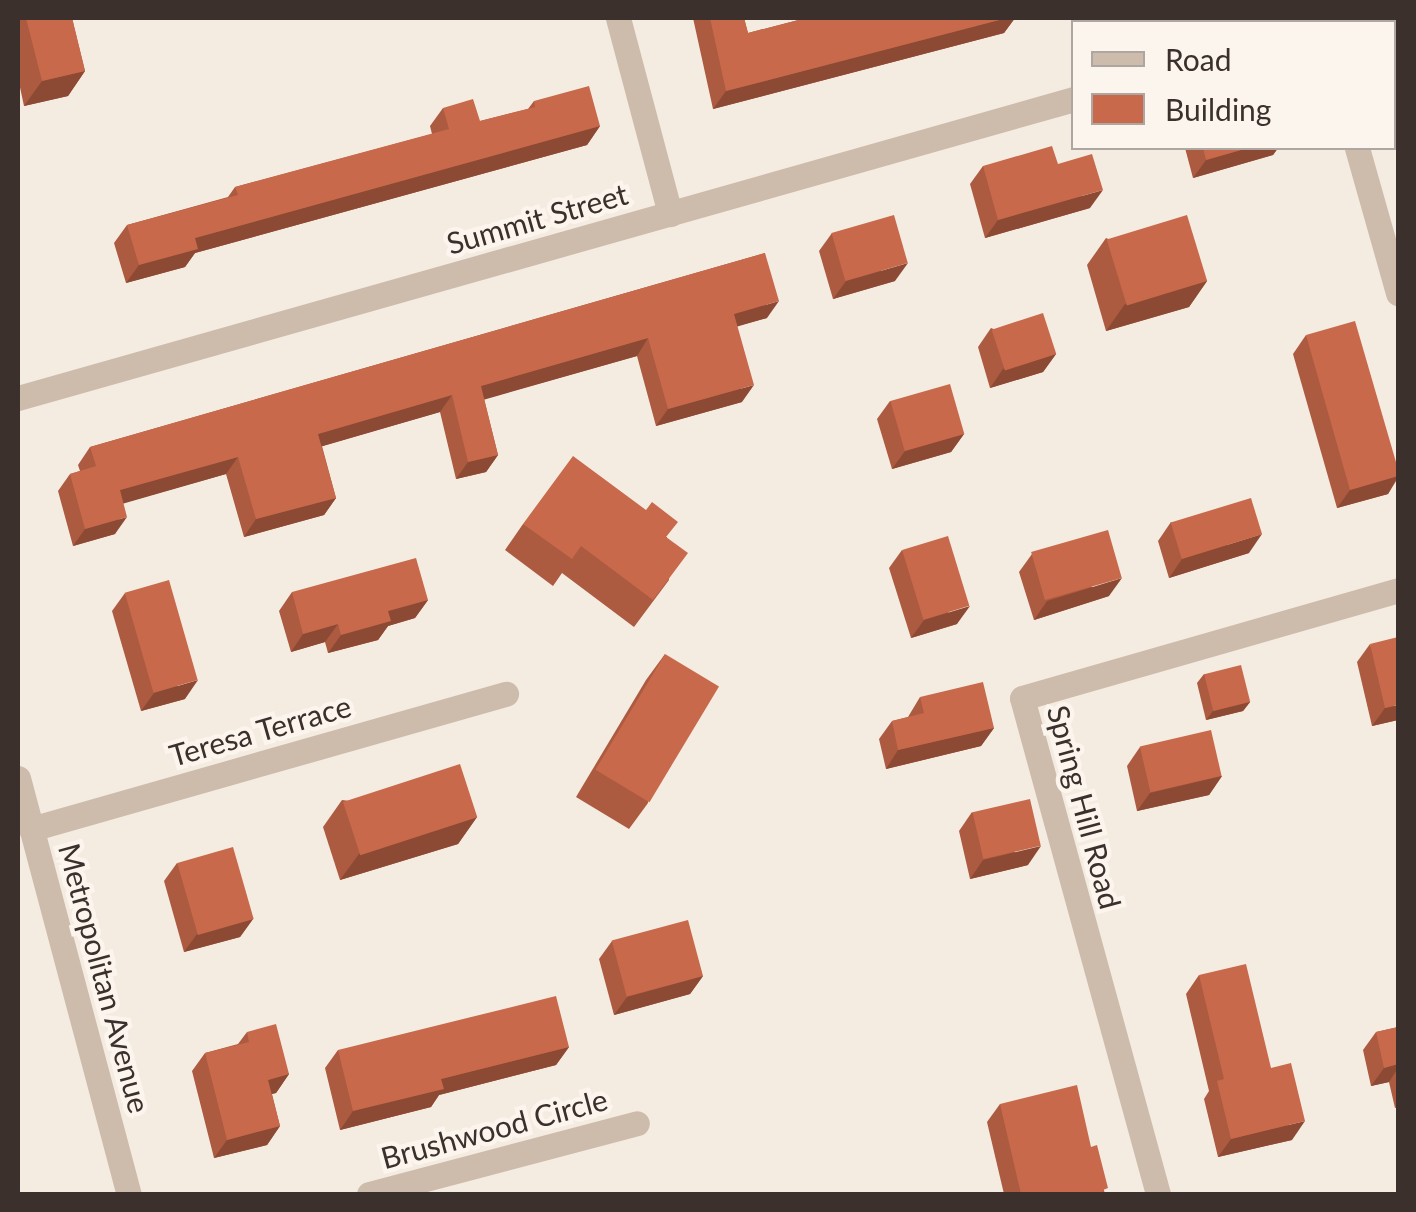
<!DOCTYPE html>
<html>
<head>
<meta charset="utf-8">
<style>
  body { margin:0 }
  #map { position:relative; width:1416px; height:1212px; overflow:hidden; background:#f4ebe1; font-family:Lato,sans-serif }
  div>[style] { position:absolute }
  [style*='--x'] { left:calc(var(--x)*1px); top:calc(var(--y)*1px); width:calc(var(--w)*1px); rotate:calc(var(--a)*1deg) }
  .minor>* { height:25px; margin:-12.5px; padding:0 12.5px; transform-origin:12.5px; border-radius:12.5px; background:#cdbbac }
  .wall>* { inset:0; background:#ac5a40 }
  .shaded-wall>* { inset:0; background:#8c4a34 }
  .building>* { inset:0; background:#c8694b; transform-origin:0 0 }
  span { translate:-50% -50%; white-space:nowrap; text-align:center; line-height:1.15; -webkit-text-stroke:9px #fbf5ee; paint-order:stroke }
  .street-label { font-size:30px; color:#3b302b }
  .frame { position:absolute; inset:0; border:20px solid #3b302b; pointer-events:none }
  .legend { position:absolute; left:1071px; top:20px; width:325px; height:130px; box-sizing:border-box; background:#fbf5ee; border:2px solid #aea6a0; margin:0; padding:12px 18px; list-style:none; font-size:30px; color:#3b302b }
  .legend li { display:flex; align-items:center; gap:20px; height:50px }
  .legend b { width:50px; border:2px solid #aea6a0 }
</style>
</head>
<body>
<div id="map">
  <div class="minor">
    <i style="--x:618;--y:18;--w:203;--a:75.1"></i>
    <i style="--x:1321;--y:18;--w:4;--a:76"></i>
    <i style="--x:1342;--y:22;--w:18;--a:-13"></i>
    <i style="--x:1357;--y:148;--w:151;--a:74.2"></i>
    <i style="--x:18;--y:398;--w:1098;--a:-15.81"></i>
    <i style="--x:18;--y:778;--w:431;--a:75.1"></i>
    <i style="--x:31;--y:829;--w:494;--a:-15.9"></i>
    <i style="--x:369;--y:1194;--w:277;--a:-14.8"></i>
    <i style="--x:1158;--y:1194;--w:514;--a:-105.33"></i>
    <i style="--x:1022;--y:698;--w:391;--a:-16"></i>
  </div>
  <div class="wall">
    <i style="clip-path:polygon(18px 18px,72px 18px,85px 71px,68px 96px,24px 106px,18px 78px)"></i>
    <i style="clip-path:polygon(693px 18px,744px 18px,748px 33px,806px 18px,1015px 18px,1004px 33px,713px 109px)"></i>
    <i style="clip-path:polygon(534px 101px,600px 126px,587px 145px,195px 253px,185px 267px,126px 283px,114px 243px,127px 225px,228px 197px,235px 187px,432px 134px,430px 126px,443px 108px,480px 121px,528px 109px)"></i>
    <i style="clip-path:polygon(1185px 148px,1278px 148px,1273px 155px,1193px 178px)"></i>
    <i style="clip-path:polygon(1058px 164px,1090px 208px,985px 238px,970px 184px,983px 166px)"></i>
    <i style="clip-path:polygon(832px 233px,895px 281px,833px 299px,819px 251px)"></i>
    <i style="clip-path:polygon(1106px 238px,1207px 281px,1189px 307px,1106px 331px,1087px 265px)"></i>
    <i style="clip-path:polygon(765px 253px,767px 318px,737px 326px,742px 402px,656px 426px,637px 356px,484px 399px,498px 455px,486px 472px,456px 479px,440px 412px,322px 446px,336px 498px,324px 515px,244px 537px,226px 474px,123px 503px,115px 534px,73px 546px,58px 491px,70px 474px,80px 471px,78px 465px,90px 447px)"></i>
    <i style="clip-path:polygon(991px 328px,1056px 354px,1043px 372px,990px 388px,978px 347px)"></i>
    <i style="clip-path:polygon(1306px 335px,1398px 469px,1398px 478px,1388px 494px,1337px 508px,1293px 354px)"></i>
    <i style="clip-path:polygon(890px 401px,964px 434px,951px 452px,892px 469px,877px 419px)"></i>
    <i style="clip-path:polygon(1171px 522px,1249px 553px,1169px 578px,1158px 541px)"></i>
    <i style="clip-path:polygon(523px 524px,667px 537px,669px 580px,634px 627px,562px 573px,553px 586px,505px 550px)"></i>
    <i style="clip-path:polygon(902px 550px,957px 624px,911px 638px,889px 568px)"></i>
    <i style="clip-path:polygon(1032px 554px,1109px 596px,1034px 620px,1019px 572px)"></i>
    <i style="clip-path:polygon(292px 592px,428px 600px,415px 618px,388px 626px,378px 640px,328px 653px,325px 642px,291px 652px,279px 611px)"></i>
    <i style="clip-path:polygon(125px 593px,185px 699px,141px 711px,112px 611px)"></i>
    <i style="clip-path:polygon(1370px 644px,1398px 720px,1372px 726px,1357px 662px)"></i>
    <i style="clip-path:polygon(665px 654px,648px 803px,629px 829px,576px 797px,646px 680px)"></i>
    <i style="clip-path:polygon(1204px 674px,1250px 702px,1243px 711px,1206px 720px,1197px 683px)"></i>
    <i style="clip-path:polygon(920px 697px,994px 728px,981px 746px,886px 769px,879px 739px,892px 721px,908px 717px)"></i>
    <i style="clip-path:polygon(1140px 747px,1222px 776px,1209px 795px,1137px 811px,1127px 766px)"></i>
    <i style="clip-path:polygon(342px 800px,477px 817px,458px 844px,340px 880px,323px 827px)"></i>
    <i style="clip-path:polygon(972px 812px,1028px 865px,970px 879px,959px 831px)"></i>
    <i style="clip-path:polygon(177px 863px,253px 919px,240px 937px,184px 952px,164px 881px)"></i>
    <i style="clip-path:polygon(612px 941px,703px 976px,690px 994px,614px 1015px,599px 959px)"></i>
    <i style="clip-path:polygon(1199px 975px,1271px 1068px,1292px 1140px,1218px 1157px,1204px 1099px,1209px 1091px,1186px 994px)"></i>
    <i style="clip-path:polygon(1398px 1027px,1398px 1107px,1395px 1108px,1389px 1082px,1371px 1086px,1363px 1050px,1376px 1032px)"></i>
    <i style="clip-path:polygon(247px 1032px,289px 1074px,276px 1093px,272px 1094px,280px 1126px,267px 1145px,214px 1158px,192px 1071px,205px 1053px,238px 1044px)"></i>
    <i style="clip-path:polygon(569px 1047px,556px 1065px,439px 1095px,431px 1107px,340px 1130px,325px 1068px,338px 1050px)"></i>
    <i style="clip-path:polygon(1000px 1104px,1091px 1147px,1105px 1194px,1004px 1194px,987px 1122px)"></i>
  </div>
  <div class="shaded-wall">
    <i style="clip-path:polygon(1007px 18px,1015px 18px,1004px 33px,713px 109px,726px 91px)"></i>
    <i style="clip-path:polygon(85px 71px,68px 96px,24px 106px,42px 81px)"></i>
    <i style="clip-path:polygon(600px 126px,587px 145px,195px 253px,185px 267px,126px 283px,139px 265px,195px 238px)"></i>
    <i style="clip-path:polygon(1248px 148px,1278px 148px,1273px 155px,1193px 178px,1206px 160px)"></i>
    <i style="clip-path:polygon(1103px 190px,1090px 208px,985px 238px,998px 220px)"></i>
    <i style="clip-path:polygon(908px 263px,895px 281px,833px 299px,846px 281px)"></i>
    <i style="clip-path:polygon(1207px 281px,1189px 307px,1106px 331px,1125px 304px)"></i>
    <i style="clip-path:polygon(779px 301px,767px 318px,722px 331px,734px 314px)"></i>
    <i style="clip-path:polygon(648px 338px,637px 356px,469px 404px,481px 386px)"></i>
    <i style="clip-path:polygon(1056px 354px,1043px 372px,990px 388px,1003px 369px)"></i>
    <i style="clip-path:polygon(754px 385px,742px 402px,656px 426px,668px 409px)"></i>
    <i style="clip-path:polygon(452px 395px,440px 412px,306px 451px,318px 434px)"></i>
    <i style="clip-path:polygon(964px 434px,951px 452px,892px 469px,905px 451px)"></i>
    <i style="clip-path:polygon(498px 455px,486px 472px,456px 479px,468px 462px)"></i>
    <i style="clip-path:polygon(238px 457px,226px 474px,108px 508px,120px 490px)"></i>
    <i style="clip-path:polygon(1398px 476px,1388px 494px,1337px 508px,1350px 490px)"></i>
    <i style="clip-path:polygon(336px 498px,324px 515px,244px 537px,256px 519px)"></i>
    <i style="clip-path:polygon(127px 517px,115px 534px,73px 546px,85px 529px)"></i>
    <i style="clip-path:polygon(1262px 534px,1249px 553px,1169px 578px,1182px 559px)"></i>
    <i style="clip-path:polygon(1122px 578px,1109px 596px,1034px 620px,1047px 601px)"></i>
    <i style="clip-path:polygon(428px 600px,415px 618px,388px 626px,378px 640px,328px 653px,341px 635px,388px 611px)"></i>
    <i style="clip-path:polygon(970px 606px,957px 624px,911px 638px,924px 620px)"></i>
    <i style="clip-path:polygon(338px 624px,325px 642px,291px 652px,303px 634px)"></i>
    <i style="clip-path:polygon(198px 680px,185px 699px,141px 711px,154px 693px)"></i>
    <i style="clip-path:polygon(1250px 702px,1243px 711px,1206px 720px,1213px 711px)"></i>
    <i style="clip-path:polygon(1398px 705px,1398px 720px,1372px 726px,1385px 708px)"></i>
    <i style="clip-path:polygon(994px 728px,981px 746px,886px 769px,898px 750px)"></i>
    <i style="clip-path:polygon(1222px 776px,1209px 795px,1137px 811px,1150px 793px)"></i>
    <i style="clip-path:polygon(477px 817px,458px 844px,340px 880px,359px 854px)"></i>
    <i style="clip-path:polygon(1041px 846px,1028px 865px,970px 879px,983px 860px)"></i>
    <i style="clip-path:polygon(253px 919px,240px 937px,184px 952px,197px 934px)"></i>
    <i style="clip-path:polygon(703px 976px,690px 994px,614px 1015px,627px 997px)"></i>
    <i style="clip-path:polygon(569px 1047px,556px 1065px,439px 1095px,431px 1107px,340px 1130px,353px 1111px,441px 1079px)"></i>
    <i style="clip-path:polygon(1398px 1064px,1398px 1068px,1389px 1082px,1371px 1086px,1384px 1068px)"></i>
    <i style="clip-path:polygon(289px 1074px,276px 1093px,255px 1098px,268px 1080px)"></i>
    <i style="clip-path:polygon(1305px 1121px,1292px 1140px,1218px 1157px,1231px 1139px)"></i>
    <i style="clip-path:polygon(280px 1126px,267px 1145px,214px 1158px,227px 1140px)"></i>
  </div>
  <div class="building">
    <i style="clip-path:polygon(26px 18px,72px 18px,85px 71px,42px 81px)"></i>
    <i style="clip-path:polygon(710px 18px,744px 18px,748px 33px,806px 18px,1007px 18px,726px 91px)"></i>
    <i style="clip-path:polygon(589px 86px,600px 126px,195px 238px,198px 249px,139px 265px,127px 225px,238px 195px,235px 187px,449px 129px,443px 108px,473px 99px,480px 121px,535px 107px,534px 101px)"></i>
    <i style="clip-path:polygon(1052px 146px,1058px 164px,1092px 154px,1103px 190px,998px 220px,983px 166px)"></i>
    <i style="clip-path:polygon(1203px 148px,1248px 148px,1206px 160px)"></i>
    <i style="left:894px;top:215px;width:50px;height:65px;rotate:74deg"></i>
    <i style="left:1187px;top:215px;width:69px;height:84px;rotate:73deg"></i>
    <i style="clip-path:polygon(765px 253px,779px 301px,734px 314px,754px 385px,668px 409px,648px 338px,481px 386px,498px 455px,468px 462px,452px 395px,318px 434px,336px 498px,256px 519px,238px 457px,120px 490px,127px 517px,85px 529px,70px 474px,96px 466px,90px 447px)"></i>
    <i style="left:1043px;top:313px;width:43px;height:54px;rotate:72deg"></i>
    <i style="clip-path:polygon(1355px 321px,1398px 469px,1398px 476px,1350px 490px,1306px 335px)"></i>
    <i style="left:950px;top:384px;width:52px;height:62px;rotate:74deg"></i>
    <i style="clip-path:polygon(573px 456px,646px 510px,652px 502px,678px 522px,666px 537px,688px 553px,653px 600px,581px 546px,572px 559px,523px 524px)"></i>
    <i style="left:1251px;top:498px;width:38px;height:84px;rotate:73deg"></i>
    <i style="left:1108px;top:530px;width:50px;height:80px;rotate:74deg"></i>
    <i style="left:948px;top:536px;width:73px;height:48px;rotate:73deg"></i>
    <i style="clip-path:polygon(416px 558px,428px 600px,388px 611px,391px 621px,341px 635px,338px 624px,303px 634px,292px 592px)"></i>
    <i style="left:169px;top:580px;width:104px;height:46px;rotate:74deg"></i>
    <i style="clip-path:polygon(1398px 637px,1398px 705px,1385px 708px,1370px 644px)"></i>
    <i style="left:665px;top:654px;width:63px;height:135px;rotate:31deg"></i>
    <i style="left:1241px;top:665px;width:38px;height:38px;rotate:76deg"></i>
    <i style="clip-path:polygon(983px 682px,994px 728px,898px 750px,892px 721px,924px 713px,920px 697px)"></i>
    <i style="left:1211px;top:730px;width:47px;height:73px;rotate:77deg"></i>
    <i style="left:460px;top:764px;width:56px;height:123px;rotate:72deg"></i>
    <i style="left:1030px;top:799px;width:48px;height:59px;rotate:77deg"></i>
    <i style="left:233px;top:847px;width:75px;height:58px;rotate:74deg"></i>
    <i style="left:688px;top:920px;width:58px;height:79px;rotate:75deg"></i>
    <i style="clip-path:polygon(1246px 964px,1271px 1068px,1291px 1063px,1305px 1121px,1231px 1139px,1217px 1081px,1224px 1079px,1199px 975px)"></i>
    <i style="clip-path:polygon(556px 996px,569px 1047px,441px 1079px,444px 1089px,353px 1111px,338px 1050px)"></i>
    <i style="clip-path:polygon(276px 1024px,289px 1074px,268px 1080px,280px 1126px,227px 1140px,205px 1053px,249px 1042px,247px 1032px)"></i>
    <i style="clip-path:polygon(1398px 1027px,1398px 1064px,1384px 1068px,1376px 1032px)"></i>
    <i style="clip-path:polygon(1077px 1085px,1091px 1147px,1097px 1145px,1108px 1188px,1103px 1190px,1105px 1194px,1021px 1194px,1000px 1104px)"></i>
  </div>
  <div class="street-label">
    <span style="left:537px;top:218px;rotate:-16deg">Summit Street</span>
    <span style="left:260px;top:730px;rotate:-16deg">Teresa Terrace</span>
    <span style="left:1085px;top:807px;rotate:75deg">Spring Hill Road</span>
    <span style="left:105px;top:978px;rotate:75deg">Metropolitan Avenue</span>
    <span style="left:494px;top:1128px;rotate:-15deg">Brushwood Circle</span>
  </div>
  <div class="frame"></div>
  <ul class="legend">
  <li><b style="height:12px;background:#cdbbac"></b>Road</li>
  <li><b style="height:28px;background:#c8694b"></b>Building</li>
  </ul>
</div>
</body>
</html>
